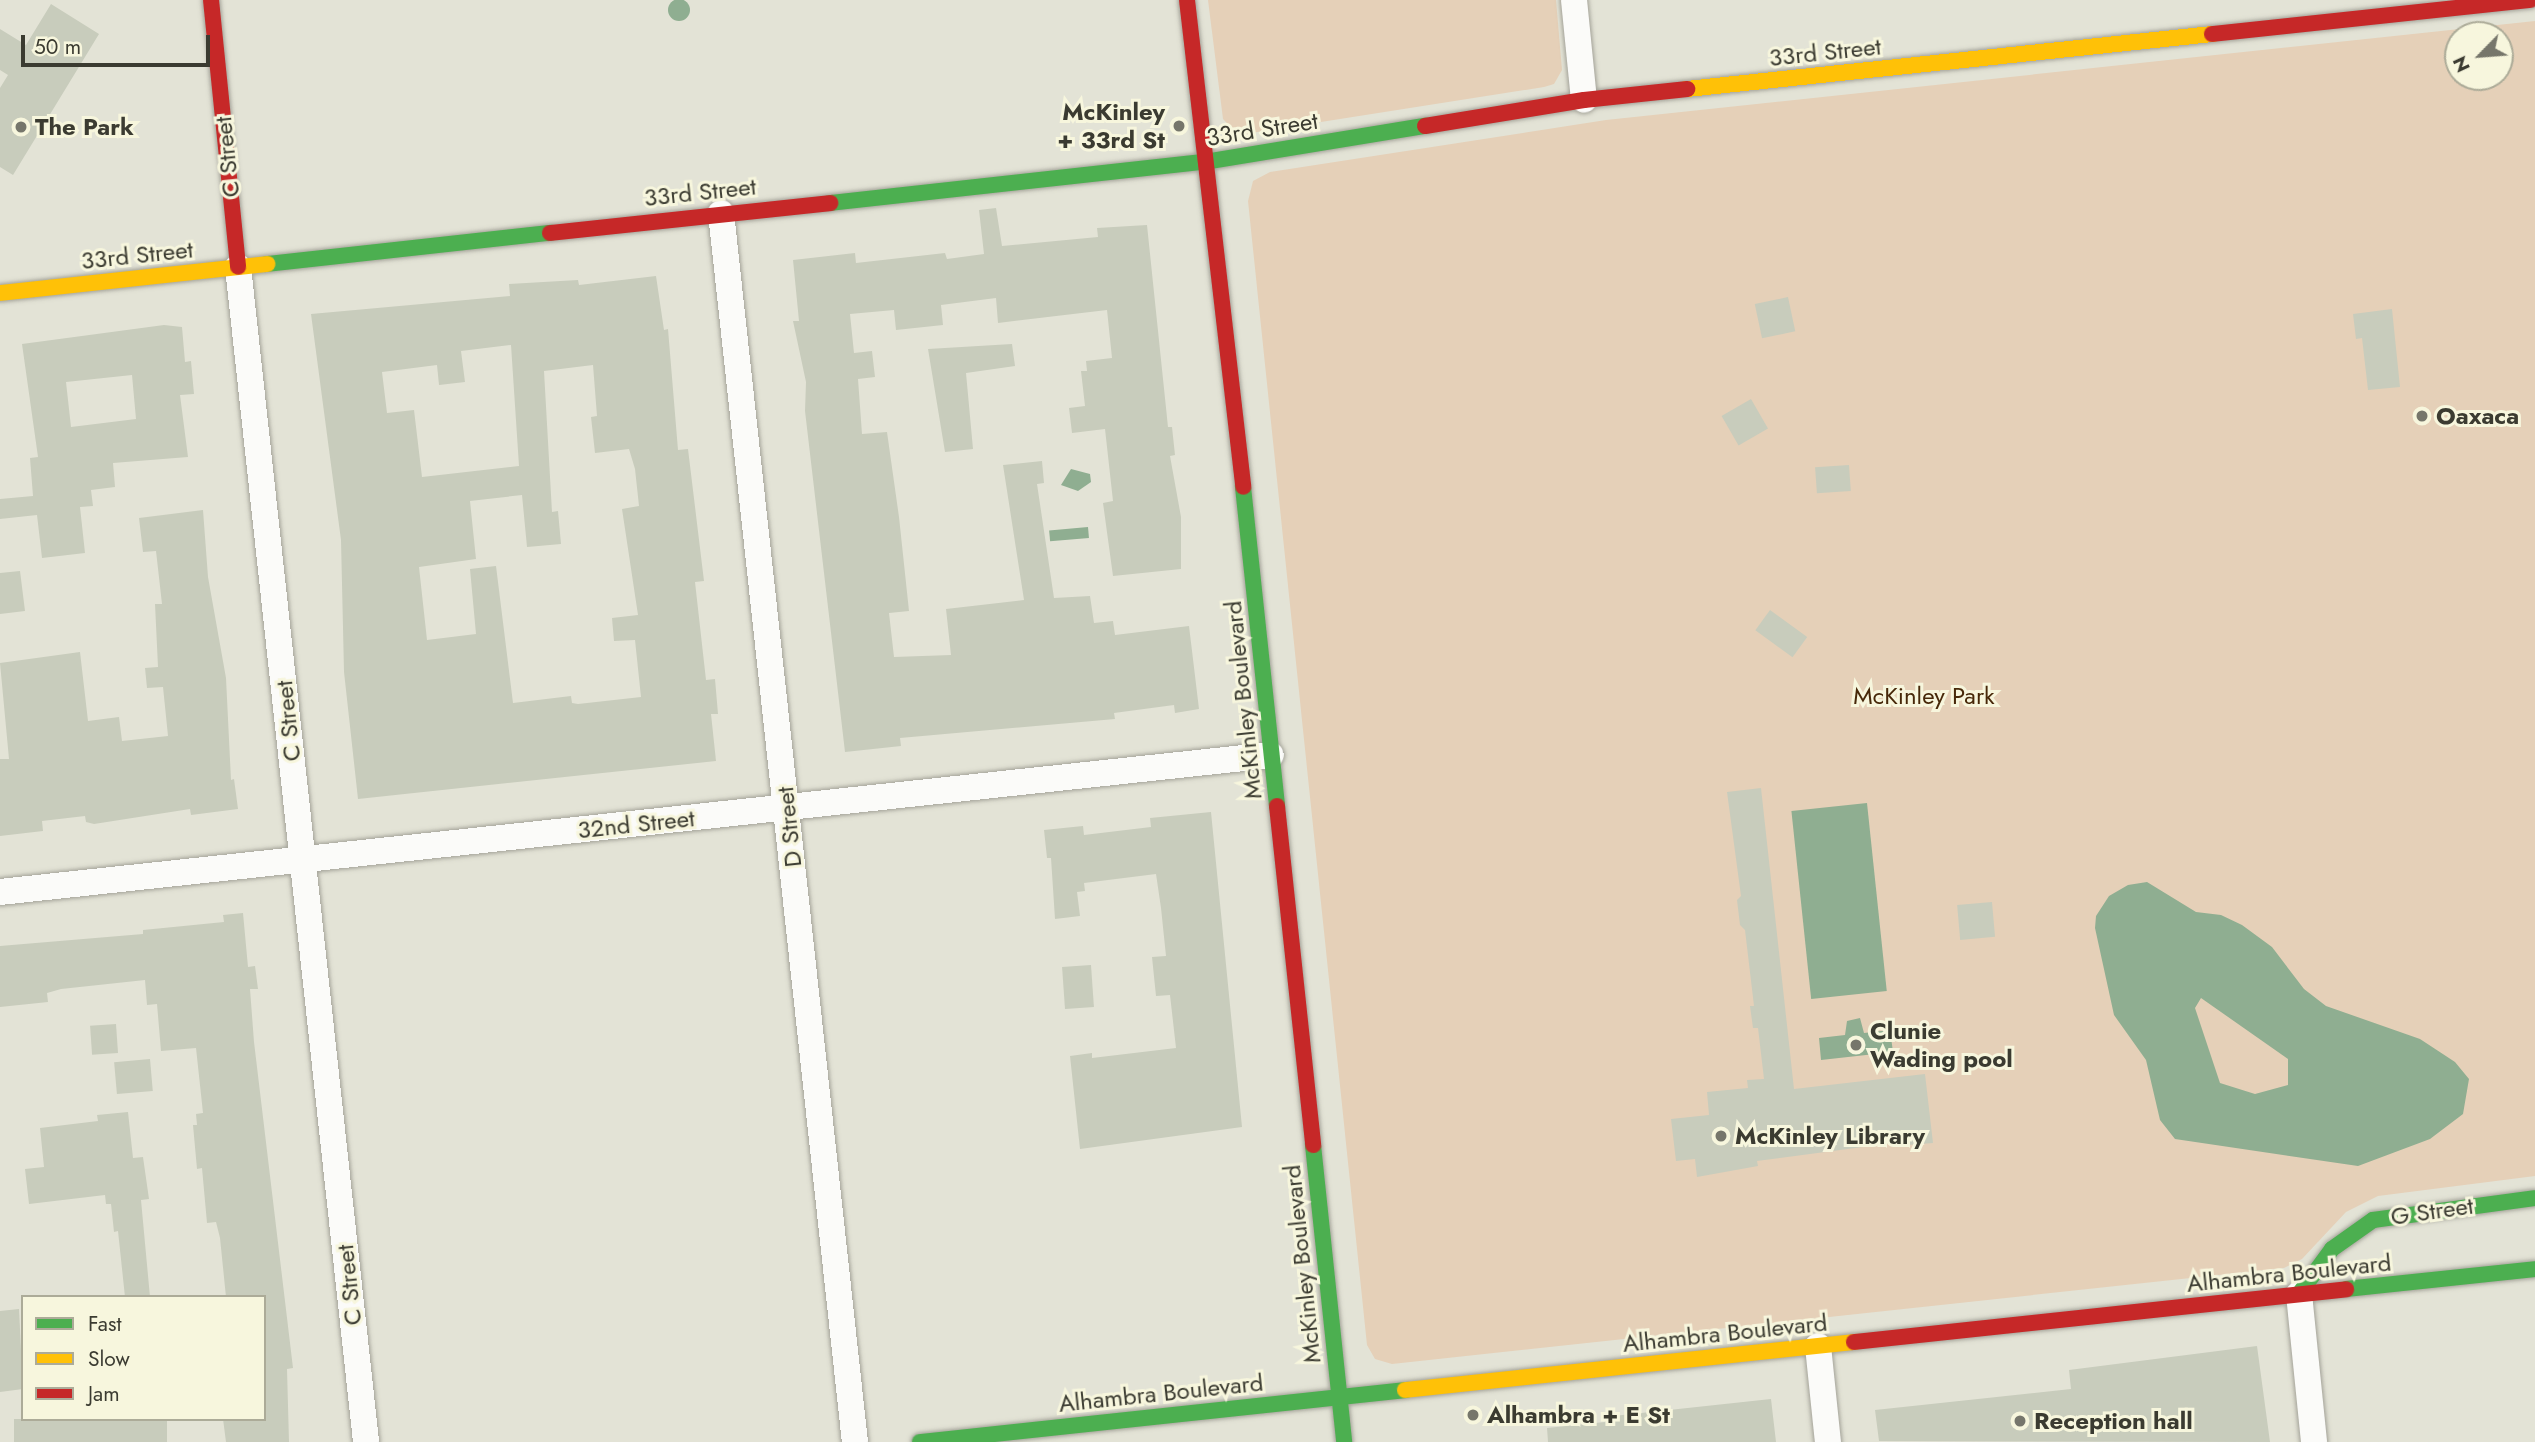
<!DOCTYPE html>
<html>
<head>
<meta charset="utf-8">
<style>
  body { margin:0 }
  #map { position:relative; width:2535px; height:1442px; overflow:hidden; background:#e3e3d6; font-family:Jost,sans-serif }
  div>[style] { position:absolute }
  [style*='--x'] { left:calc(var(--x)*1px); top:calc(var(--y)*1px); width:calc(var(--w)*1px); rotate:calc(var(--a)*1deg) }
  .green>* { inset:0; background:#e5d0b8 }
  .water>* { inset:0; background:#8fae91; transform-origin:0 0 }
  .round { border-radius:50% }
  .building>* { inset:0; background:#c8ccbc; transform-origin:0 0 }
  .roads { filter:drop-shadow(0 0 2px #a4a399) drop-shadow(0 0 2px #a4a399) }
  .street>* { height:26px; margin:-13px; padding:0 13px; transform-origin:13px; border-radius:13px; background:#fbfbf9 }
  .fast>* { height:16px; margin:-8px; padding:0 8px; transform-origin:8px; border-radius:8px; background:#4caf50 }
  .slow>* { height:16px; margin:-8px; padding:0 8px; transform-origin:8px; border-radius:8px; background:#ffc107 }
  .jam>* { height:16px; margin:-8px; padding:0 8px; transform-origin:8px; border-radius:8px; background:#c62828 }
  .dots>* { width:19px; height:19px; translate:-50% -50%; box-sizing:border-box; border:4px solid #f7f6dd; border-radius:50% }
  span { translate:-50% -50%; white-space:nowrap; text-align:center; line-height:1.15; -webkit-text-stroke:6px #f7f6dd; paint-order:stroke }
  .street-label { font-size:24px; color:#3b3b31 }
  .poi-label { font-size:24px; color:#3b3b31; font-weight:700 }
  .right { translate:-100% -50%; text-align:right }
  .left { translate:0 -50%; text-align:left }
  .park-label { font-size:24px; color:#472809 }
  .legend { position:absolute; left:21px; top:1295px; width:245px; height:126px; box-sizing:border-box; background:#f7f6dd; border:2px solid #acab98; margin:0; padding:9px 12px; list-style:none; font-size:21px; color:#3b3b31 }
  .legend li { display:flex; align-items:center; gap:14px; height:35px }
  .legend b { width:35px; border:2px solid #acab98 }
  .north { position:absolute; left:2444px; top:21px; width:70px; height:70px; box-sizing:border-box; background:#f7f6dd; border:2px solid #acab98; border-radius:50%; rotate:245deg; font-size:19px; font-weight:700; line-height:28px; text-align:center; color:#3b3b31 }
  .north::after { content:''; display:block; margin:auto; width:24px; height:32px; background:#76766b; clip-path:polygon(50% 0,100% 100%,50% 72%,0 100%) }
  .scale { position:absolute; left:21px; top:35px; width:189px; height:32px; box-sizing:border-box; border:4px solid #3b3b31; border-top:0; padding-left:9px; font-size:21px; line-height:24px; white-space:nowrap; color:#3b3b31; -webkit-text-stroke:5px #f7f6dd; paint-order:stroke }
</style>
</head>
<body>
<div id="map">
  <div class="green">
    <i style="clip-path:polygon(1208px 0,1556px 0,1562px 70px,1554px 84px,1544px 87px,1238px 135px,1223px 119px)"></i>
    <i style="clip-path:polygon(evenodd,2535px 21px,2535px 1176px,2378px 1196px,2346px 1212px,2302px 1259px,2284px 1268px,1392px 1364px,1375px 1359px,1367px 1345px,1248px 201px,1253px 181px,1270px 172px,1606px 120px,2535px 21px,2458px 35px,2500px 35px,2500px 77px,2458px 77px,2458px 35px)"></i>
  </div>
  <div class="water">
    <i class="round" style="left:668px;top:-1px;width:22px;height:22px"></i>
    <i style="clip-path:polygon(1071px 469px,1090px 474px,1091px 482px,1078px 491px,1061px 485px)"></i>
    <i style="left:1088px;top:527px;width:11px;height:39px;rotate:85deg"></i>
    <i style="left:1867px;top:803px;width:189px;height:76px;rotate:84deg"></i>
    <i style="clip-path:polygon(evenodd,2147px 882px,2196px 912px,2221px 915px,2242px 925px,2272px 947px,2304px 989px,2326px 1006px,2420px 1039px,2455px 1062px,2469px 1079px,2463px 1114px,2430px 1139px,2358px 1166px,2175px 1139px,2160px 1120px,2146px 1060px,2114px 1015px,2095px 928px,2096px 916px,2109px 896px,2128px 885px,2147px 882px,2201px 998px,2288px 1059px,2288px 1085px,2255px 1094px,2220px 1083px,2195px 1008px,2201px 998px)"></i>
    <i style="clip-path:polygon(1860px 1018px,1864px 1033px,1890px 1030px,1893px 1052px,1821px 1060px,1819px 1038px,1845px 1035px,1847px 1021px)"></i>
  </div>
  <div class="building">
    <i style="clip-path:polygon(51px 4px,99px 34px,13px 175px,0 167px,0 88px,8px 75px,0 70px,0 29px,26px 45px)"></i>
    <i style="clip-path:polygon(996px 208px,1002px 246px,1098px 237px,1097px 228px,1147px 225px,1168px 427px,1172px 427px,1175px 455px,1170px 456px,1181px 517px,1181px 569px,1113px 576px,1103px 503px,1113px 501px,1105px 429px,1072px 433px,1069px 408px,1085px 406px,1081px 371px,1087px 371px,1086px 361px,1112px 358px,1107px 310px,998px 323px,996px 298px,941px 305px,943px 325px,896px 330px,894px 310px,850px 314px,854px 353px,872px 351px,875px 377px,858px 379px,862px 434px,887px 432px,899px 517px,909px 611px,889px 613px,894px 657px,951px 655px,946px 609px,1024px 600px,1003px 465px,1042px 461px,1044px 483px,1037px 484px,1054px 598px,1090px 596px,1094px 623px,1113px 621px,1115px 635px,1189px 626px,1199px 709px,1175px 713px,1174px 705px,1114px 713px,1115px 719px,900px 738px,901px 746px,845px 752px,805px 411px,806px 382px,793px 321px,799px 321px,793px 260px,855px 253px,856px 263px,945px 253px,947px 259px,984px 254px,979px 210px)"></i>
    <i style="clip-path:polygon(evenodd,656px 276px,664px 330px,668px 329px,678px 450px,688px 449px,704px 581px,695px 582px,706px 680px,715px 679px,718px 714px,711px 714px,716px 761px,358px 799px,344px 672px,341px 540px,311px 314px,510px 296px,509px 284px,578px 280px,579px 285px,656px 276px,511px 345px,519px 466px,422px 477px,414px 410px,387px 413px,382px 372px,437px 365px,439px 385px,465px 382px,461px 351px,511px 345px,656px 276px,593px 365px,597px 416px,591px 417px,595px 453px,629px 449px,635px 469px,639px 506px,622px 509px,638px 615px,612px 618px,614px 641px,635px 640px,641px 697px,578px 704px,572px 703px,571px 696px,513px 703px,496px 566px,470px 569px,476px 634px,427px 640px,419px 567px,476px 559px,470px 501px,522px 495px,527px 547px,561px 544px,558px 511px,552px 512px,544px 371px,593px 365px)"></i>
    <i style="left:1788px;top:297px;width:35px;height:34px;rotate:78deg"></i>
    <i style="clip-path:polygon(2392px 309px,2400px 387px,2368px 390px,2362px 338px,2356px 339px,2353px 314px)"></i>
    <i style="clip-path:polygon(evenodd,164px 325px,182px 327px,185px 362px,191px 361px,194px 394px,180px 395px,188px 457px,113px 463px,115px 487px,91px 490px,93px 506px,80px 507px,85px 553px,42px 558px,37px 515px,0 519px,0 499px,33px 496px,30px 458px,38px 457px,22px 344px,164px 325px,132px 375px,136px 419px,71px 427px,66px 382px,132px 375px)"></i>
    <i style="clip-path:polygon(1012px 344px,1015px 366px,966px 373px,973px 449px,945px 452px,928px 349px)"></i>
    <i style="left:1751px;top:399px;width:34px;height:34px;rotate:60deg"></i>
    <i style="left:1849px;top:465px;width:26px;height:34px;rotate:86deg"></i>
    <i style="clip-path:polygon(203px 510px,208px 577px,226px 678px,231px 780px,234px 779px,238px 809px,191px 815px,190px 809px,94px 824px,86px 822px,85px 816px,42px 821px,43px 831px,0 836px,0 759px,9px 759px,0 663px,80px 652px,88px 721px,119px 717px,122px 741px,168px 736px,163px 687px,147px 688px,145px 668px,158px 667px,155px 604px,162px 604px,156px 551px,143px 552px,139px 518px)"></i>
    <i style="clip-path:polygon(20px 571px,25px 611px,0 614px,0 573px)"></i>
    <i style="left:1770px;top:610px;width:46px;height:25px;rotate:36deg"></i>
    <i style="clip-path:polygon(1761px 788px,1794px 1089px,1925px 1074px,1933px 1143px,1908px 1145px,1908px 1141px,1757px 1161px,1758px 1166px,1697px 1177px,1695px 1159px,1676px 1161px,1671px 1119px,1709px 1115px,1707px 1092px,1748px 1088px,1747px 1080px,1764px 1079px,1758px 1028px,1753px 1028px,1750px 1006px,1754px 1006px,1745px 930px,1740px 925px,1737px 900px,1741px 896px,1727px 792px)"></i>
    <i style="clip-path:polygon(1211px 812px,1242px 1127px,1080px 1149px,1070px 1056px,1092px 1053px,1092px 1058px,1176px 1048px,1170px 995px,1156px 996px,1152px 957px,1166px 956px,1161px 908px,1156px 874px,1084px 883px,1085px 891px,1077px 892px,1080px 916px,1055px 919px,1051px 858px,1047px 858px,1044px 830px,1083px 826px,1084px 835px,1151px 827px,1150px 818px)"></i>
    <i style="left:1992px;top:902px;width:35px;height:35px;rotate:85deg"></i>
    <i style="clip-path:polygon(243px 913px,248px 967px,255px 966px,258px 989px,250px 989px,254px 1042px,293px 1368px,287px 1369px,289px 1442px,226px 1442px,223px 1419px,264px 1419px,264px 1297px,226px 1297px,220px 1238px,216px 1222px,207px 1223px,202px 1168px,197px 1169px,193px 1125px,197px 1125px,196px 1114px,203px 1113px,196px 1048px,161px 1051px,157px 1004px,147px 1005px,145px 980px,61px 989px,47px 993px,48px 1002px,0 1007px,0 946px,143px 934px,143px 930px,224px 922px,223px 915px)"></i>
    <i style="left:1091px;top:965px;width:42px;height:29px;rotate:86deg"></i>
    <i style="left:116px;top:1024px;width:29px;height:26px;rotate:86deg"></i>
    <i style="left:150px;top:1059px;width:32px;height:36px;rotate:85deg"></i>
    <i style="clip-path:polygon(128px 1112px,133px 1158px,143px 1157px,149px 1199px,141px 1200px,150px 1297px,125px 1297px,118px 1231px,114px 1232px,111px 1204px,106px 1204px,105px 1195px,29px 1204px,25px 1169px,44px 1167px,40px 1128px,98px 1121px,97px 1115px)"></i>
    <i style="clip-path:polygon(19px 1309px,23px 1389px,0 1392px,0 1311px)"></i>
    <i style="clip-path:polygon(2257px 1346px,2270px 1442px,1879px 1441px,1875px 1410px,2071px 1389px,2069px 1370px)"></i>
    <i style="clip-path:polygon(1771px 1399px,1776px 1442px,1548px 1442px,1547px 1428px,1605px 1422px,1604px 1417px)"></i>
    <i style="left:14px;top:1419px;width:153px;height:23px"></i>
  </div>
  <div class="roads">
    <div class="street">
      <i style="--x:1574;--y:0;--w:100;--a:84.3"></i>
      <i style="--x:721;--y:213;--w:1236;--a:83.78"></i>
      <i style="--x:238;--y:267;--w:1182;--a:83.78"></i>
      <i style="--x:0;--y:892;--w:1278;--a:-6.15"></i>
      <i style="--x:2299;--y:1294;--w:149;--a:84.2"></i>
      <i style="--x:1818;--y:1346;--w:97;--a:84.1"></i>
    </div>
    <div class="fast">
      <i style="--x:830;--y:203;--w:376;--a:-6.3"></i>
      <i style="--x:1204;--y:162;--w:224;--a:-9.3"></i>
      <i style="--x:267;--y:264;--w:285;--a:-6.3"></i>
      <i style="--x:1243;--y:487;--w:321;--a:83.9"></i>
      <i style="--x:1313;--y:1145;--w:299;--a:84"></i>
      <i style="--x:2346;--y:1289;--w:190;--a:-6"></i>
      <i style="--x:2299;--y:1294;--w:56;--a:-53.7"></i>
      <i style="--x:2332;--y:1249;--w:50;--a:-35.3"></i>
      <i style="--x:2373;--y:1220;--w:163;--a:-7.7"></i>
      <i style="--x:920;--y:1442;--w:488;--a:-6.1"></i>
    </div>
    <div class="slow">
      <i style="--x:1687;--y:89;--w:528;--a:-5.98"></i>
      <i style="--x:0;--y:293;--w:269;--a:-6.2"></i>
      <i style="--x:1405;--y:1390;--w:452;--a:-6.1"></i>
    </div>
    <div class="jam">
      <i style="--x:211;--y:0;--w:268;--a:84.2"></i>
      <i style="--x:1187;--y:0;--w:490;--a:83.4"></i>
      <i style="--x:2212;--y:34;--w:320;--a:-6.1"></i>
      <i style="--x:1425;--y:126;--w:161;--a:-9.3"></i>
      <i style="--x:1584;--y:100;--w:104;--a:-6.1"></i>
      <i style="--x:550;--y:233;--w:282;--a:-6.1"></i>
      <i style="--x:1277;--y:806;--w:341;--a:83.9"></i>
      <i style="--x:1854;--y:1342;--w:495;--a:-6.1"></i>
    </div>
  </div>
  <div class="dots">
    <i style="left:1179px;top:126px;background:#76766b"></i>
    <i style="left:21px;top:127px;background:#76766b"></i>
    <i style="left:2422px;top:416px;background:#76766b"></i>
    <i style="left:1856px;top:1045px;background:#76766b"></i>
    <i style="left:1721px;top:1136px;background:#76766b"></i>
    <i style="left:1473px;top:1415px;background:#76766b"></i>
    <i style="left:2020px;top:1421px;background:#76766b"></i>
  </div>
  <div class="street-label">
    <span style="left:1825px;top:52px;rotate:-6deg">33rd Street</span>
    <span style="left:1262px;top:129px;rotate:-9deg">33rd Street</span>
    <span style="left:227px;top:157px;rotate:-96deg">C Street</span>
    <span style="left:700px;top:192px;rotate:-6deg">33rd Street</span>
    <span style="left:137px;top:255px;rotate:-6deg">33rd Street</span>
    <span style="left:1243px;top:700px;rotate:-96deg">McKinley Boulevard</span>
    <span style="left:288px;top:721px;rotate:-96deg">C Street</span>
    <span style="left:636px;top:824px;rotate:-6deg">32nd Street</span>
    <span style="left:789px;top:827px;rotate:-96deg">D Street</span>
    <span style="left:2432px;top:1211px;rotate:-8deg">G Street</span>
    <span style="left:1302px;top:1264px;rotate:-96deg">McKinley Boulevard</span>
    <span style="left:2289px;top:1273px;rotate:-6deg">Alhambra Boulevard</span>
    <span style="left:349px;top:1285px;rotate:-96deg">C Street</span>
    <span style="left:1725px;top:1333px;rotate:-6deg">Alhambra Boulevard</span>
    <span style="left:1161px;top:1393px;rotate:-6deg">Alhambra Boulevard</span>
  </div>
  <div class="poi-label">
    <span class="right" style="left:1165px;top:126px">McKinley<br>+ 33rd St</span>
    <span class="left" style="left:35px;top:127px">The Park</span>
    <span class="left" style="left:2436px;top:416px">Oaxaca</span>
    <span class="left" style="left:1870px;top:1045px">Clunie<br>Wading pool</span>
    <span class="left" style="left:1735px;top:1136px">McKinley Library</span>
    <span class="left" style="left:1487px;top:1415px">Alhambra + E St</span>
    <span class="left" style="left:2034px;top:1421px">Reception hall</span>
  </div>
  <div class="park-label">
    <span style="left:1924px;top:696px">McKinley Park</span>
  </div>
  <ul class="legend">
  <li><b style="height:9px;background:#4caf50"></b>Fast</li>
  <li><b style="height:9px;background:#ffc107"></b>Slow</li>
  <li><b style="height:9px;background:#c62828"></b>Jam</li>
  </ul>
  <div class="north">N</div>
  <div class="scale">50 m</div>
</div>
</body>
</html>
